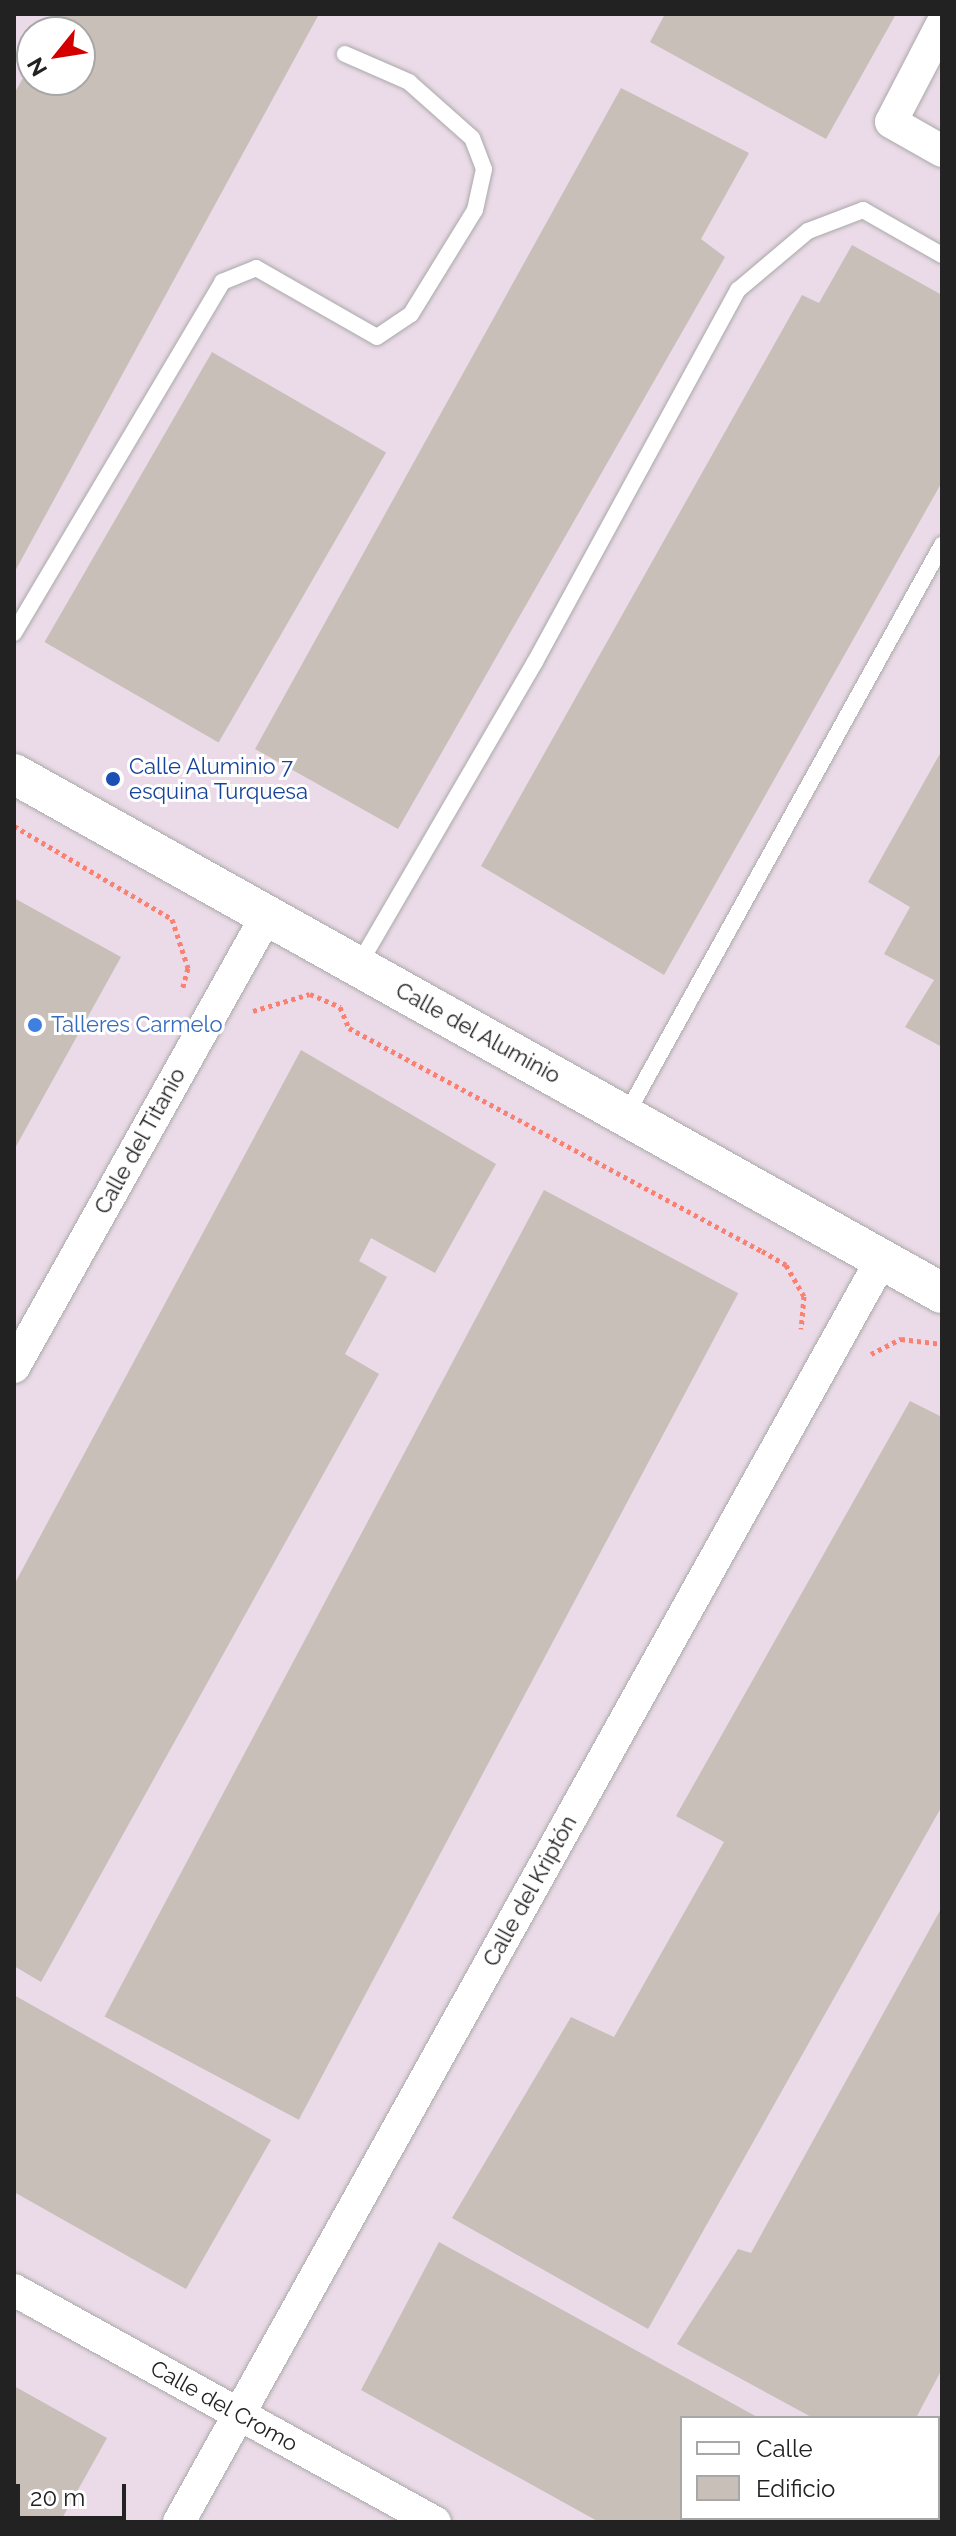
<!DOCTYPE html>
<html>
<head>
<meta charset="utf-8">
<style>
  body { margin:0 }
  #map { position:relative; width:956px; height:2536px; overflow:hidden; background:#f2efe9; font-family:Raleway,sans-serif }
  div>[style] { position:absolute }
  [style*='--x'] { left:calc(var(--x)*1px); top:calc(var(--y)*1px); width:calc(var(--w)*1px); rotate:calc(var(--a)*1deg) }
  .industrial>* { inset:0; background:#ebdbe8 }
  .building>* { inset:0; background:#c7bfb8; transform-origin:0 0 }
  .path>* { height:5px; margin-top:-2.5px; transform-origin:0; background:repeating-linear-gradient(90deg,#fa8072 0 4px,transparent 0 8px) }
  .roads { filter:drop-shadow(0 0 2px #a9a9a9) drop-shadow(0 0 2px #a9a9a9) }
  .service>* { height:16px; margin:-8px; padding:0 8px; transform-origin:8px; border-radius:8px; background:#fff }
  .minor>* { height:32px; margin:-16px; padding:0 16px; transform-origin:16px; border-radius:16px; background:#fff }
  .tertiary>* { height:40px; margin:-20px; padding:0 20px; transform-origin:20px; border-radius:20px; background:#fff }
  .dots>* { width:22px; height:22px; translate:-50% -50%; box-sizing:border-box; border:4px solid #fff; border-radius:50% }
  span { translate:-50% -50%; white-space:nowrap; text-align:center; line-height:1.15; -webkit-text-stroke:6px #fff; paint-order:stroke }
  .transit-label { font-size:22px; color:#164399 }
  .left { translate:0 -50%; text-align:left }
  .shop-label { font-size:22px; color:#366cbe }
  .street-label { font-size:22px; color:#222 }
  .frame { position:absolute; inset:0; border:16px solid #222; pointer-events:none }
  .legend { position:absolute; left:680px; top:2416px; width:260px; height:104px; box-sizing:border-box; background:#fff; border:2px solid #a7a7a7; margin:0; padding:10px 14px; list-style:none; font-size:24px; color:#222 }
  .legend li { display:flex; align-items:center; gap:16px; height:40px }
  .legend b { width:40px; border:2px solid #a7a7a7 }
  .north { position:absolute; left:16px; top:16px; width:80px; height:80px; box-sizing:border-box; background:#fff; border:2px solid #a7a7a7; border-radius:50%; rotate:240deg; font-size:22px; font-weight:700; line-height:32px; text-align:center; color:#222 }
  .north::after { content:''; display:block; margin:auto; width:28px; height:36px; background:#d40000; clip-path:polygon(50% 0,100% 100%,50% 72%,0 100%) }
  .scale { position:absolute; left:16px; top:2484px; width:110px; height:36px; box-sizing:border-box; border:4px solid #222; border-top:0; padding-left:10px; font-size:24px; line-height:28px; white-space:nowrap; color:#222; -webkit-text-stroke:6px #fff; paint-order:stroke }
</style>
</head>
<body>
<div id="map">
  <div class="industrial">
    <i style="clip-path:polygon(evenodd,14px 14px,942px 14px,942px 2522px,14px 2522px,14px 14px,32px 32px,80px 32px,80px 80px,32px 80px,32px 32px,14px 14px,682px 2418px,938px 2418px,938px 2518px,682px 2518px,682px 2418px)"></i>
  </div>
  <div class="building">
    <i style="clip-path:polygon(59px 14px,319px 14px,14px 573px,14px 94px,32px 62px,32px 80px,80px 80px,80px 32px,49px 32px)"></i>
    <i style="clip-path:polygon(665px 14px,896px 14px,826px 139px,650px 42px)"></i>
    <i style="clip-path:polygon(621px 88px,749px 153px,701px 239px,725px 257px,398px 829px,255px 749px)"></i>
    <i style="clip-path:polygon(852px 245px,942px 295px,942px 482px,664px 975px,481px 866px,802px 295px,819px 303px)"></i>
    <i style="left:212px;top:352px;width:201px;height:335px;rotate:30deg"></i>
    <i style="clip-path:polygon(942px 750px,942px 1047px,905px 1027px,934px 980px,884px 954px,910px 907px,868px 882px)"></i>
    <i style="clip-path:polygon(14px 898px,121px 957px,14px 1150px)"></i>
    <i style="clip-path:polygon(301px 1050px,496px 1164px,435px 1273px,371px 1238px,359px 1261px,387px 1277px,345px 1354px,379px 1374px,41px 1982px,14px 1966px,14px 1585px)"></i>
    <i style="left:544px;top:1190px;width:220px;height:936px;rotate:28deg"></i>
    <i style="clip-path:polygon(910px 1401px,942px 1417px,942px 1806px,648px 2329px,452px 2218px,571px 2017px,614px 2037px,724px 1842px,676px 1816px)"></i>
    <i style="clip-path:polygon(942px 1907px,942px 2369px,916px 2418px,813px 2418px,677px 2344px,738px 2249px,751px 2253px)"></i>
    <i style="clip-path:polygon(14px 1995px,271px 2140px,186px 2289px,14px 2192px)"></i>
    <i style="clip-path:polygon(439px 2242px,759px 2418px,682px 2418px,682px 2518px,868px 2522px,599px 2522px,361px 2390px)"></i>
    <i style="clip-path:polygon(14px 2386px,107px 2438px,60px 2522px,14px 2522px)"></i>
  </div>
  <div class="path">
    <i style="--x:14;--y:826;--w:183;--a:30.5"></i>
    <i style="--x:172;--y:919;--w:52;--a:71.9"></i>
    <i style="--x:188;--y:968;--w:24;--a:105"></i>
    <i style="--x:253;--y:1011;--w:59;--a:-16.6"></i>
    <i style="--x:310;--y:994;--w:33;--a:23"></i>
    <i style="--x:340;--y:1007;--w:23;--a:67"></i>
    <i style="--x:349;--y:1028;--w:469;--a:28.4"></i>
    <i style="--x:762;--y:1251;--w:28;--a:30"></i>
    <i style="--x:786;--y:1265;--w:36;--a:60"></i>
    <i style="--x:804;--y:1296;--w:33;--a:95"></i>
    <i style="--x:871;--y:1354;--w:34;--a:-27"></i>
    <i style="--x:901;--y:1339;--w:41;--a:7"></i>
  </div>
  <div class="roads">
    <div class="service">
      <i style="--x:14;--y:633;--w:408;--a:-59.3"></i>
      <i style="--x:222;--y:282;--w:37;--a:-22"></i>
      <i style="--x:256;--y:268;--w:139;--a:29.7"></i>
      <i style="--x:377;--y:337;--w:41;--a:-34.1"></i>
      <i style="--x:411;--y:314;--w:122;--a:-58.4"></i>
      <i style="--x:475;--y:210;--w:42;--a:-77.6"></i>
      <i style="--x:484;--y:169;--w:33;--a:-111"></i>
      <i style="--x:472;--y:138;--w:84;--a:-138.4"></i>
      <i style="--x:409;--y:82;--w:70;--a:-156.4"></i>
      <i style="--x:358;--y:966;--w:352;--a:-59.8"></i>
      <i style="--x:535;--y:662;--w:424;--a:-61.4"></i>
      <i style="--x:738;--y:290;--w:92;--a:-40.1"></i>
      <i style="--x:808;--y:231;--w:59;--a:-20.9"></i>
      <i style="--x:863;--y:210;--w:91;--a:29.7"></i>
      <i style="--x:626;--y:1115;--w:652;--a:-61"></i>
    </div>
    <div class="minor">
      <i style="--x:942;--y:24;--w:110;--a:117.5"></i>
      <i style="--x:891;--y:122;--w:59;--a:29.6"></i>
      <i style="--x:14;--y:1367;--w:518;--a:-60.76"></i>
      <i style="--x:14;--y:2290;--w:481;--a:28.9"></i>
      <i style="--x:179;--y:2522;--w:1445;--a:-60.9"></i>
    </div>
    <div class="tertiary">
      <i style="--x:14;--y:774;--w:1063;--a:29.22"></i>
    </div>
  </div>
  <div class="dots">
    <i style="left:113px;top:779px;background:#1a4fb4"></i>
    <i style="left:35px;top:1025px;background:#3f7fe0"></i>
  </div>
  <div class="transit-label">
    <span class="left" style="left:129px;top:779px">Calle Aluminio 7<br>esquina Turquesa</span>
  </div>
  <div class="shop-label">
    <span class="left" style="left:51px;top:1025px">Talleres Carmelo</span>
  </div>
  <div class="street-label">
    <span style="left:478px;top:1033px;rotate:29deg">Calle del Aluminio</span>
    <span style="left:140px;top:1141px;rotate:-61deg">Calle del Titanio</span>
    <span style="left:530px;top:1891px;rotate:-61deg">Calle del Kriptón</span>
    <span style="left:224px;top:2406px;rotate:29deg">Calle del Cromo</span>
  </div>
  <div class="frame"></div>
  <ul class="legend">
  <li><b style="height:10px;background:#fff"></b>Calle</li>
  <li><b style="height:22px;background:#c7bfb8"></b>Edificio</li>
  </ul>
  <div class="north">N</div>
  <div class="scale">20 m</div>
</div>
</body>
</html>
